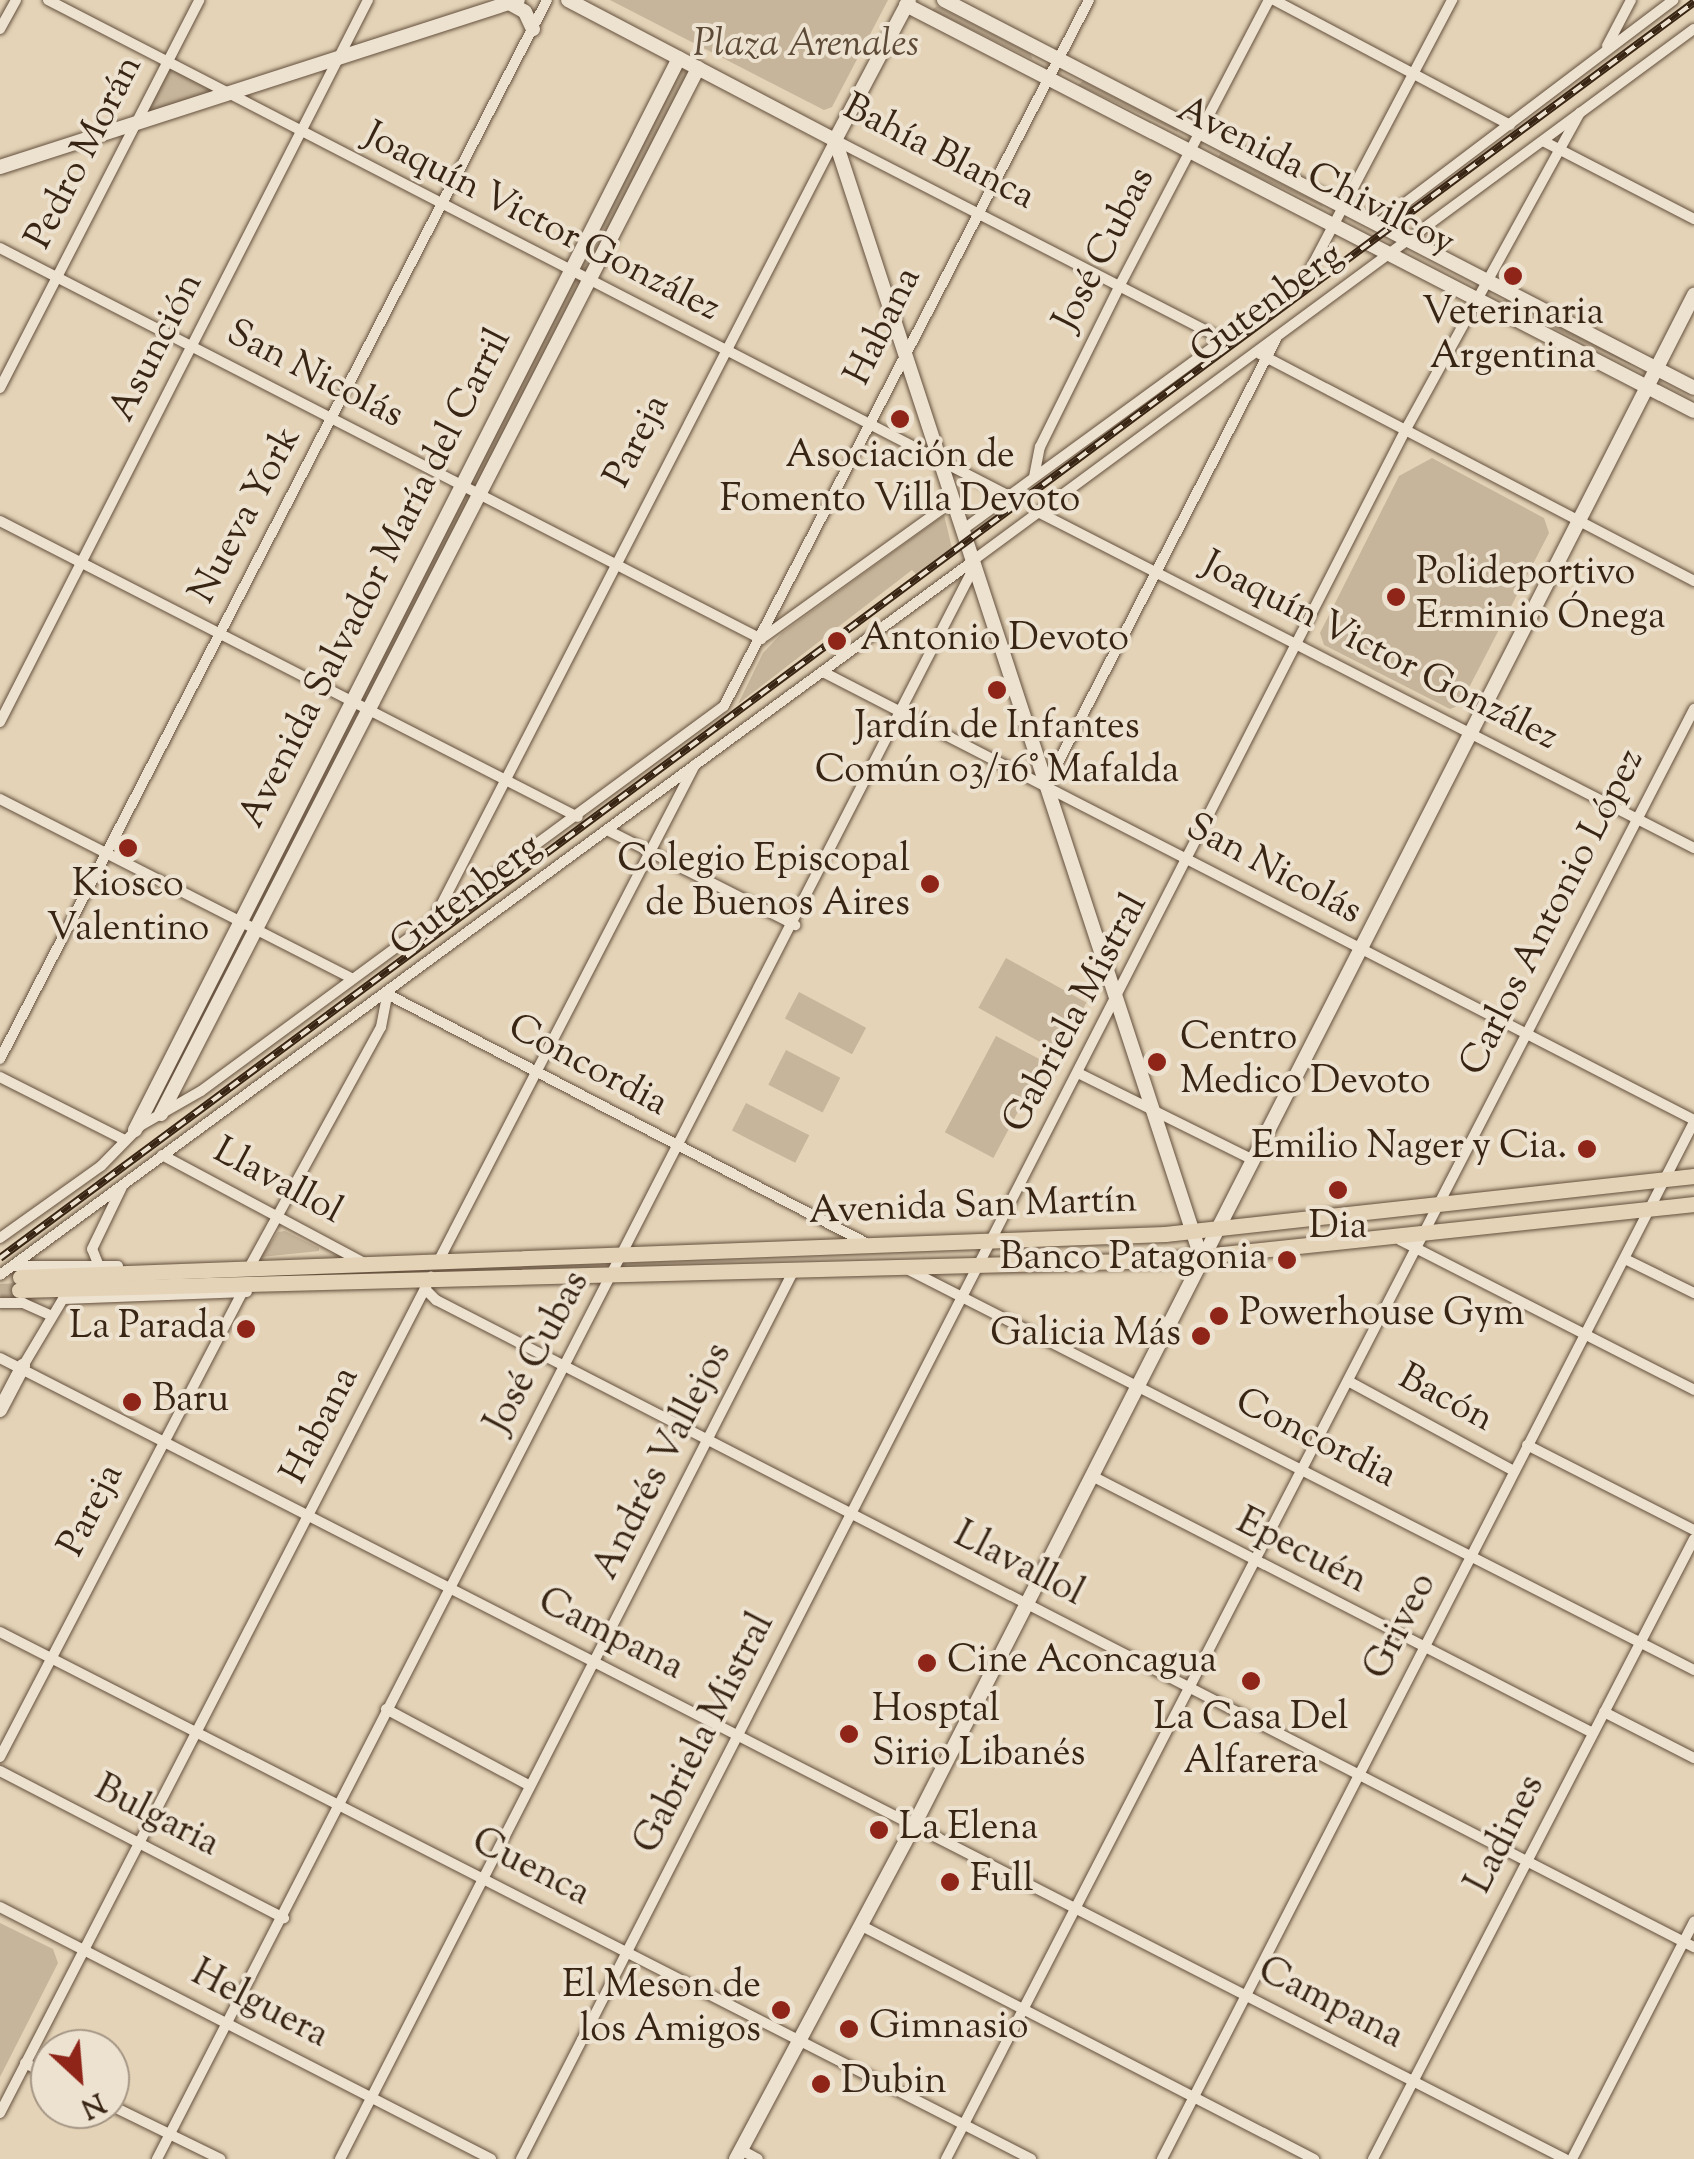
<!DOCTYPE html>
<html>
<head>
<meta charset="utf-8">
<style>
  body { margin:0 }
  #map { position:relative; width:1694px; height:2159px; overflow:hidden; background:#e4d3b7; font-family:"Sorts Mill Goudy",serif }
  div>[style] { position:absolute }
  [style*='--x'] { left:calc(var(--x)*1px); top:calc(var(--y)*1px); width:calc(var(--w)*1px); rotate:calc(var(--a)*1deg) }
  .green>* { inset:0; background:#c7b59b; transform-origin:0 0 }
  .primary-tunnel>* { height:15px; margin-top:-7.5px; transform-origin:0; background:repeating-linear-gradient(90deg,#c2b096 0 15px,transparent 0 23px) }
  .roads { filter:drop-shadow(0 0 2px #64503d) drop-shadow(0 0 2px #64503d) }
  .street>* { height:10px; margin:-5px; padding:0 5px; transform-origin:5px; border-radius:5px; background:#ede2d0 }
  .secondary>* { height:14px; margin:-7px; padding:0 7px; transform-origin:7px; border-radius:7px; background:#ede2d0 }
  .primary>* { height:15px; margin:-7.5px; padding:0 7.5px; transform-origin:7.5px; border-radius:7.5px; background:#e4d3b7 }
  .rail>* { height:8px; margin-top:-4px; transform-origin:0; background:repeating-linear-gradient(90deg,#ede2d0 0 11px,#392514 0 22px); box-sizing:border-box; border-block:2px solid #392514 }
  .dots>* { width:28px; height:28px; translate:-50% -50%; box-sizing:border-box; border:5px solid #ede2d0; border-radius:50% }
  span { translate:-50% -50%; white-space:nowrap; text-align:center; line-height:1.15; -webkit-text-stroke:8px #ede2d0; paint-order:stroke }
  .park-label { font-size:38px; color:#5c4936; font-style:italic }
  .street-label { font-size:38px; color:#392514 }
  .poi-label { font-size:38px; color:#392514 }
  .left { translate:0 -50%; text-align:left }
  .right { translate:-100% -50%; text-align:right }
  .north { position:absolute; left:30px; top:2029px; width:100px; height:100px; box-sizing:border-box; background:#ede2d0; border:2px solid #a59685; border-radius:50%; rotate:154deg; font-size:28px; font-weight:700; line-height:40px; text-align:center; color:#392514 }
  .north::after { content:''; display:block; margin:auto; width:35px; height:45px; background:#8f2418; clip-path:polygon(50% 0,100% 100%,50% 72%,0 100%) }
</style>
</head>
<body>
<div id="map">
  <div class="green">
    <i style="clip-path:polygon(610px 0,888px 0,832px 107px,824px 110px)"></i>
    <i style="clip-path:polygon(937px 6px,1031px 54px,1032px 59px,932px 10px)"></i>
    <i style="clip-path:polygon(679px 58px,698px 68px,180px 1075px,165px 1068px)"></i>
    <i style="clip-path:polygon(166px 62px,223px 92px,137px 121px)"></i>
    <i style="clip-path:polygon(1083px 81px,1177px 129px,1178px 132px,1078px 85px)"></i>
    <i style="clip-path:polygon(1221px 153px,1321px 204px,1323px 207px,1217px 158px)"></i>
    <i style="clip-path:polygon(1505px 299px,1630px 362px,1631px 365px,1500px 303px)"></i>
    <i style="clip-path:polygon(1432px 458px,1544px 518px,1549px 533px,1460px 705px,1450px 709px,1324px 645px,1320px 633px,1399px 476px)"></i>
    <i style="clip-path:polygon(944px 515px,952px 548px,917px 575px,912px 570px,738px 704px,763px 653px,782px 633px)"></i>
    <i style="left:1006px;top:958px;width:92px;height:57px;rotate:29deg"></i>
    <i style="left:799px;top:992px;width:76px;height:30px;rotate:28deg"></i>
    <i style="left:996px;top:1036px;width:55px;height:109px;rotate:28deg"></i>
    <i style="left:786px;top:1050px;width:61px;height:39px;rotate:27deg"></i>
    <i style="left:746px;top:1103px;width:71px;height:31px;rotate:27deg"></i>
    <i style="clip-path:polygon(285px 1231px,319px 1248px,319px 1251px,261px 1257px,278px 1232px)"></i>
    <i style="clip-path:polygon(0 1923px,53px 1949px,58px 1963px,0 2077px)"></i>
  </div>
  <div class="primary-tunnel">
    <i style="--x:0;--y:1291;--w:19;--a:-3"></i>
  </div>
  <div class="roads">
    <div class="street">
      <i style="--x:48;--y:0;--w:1081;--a:27.3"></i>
      <i style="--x:1274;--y:0;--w:267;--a:27.9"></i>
      <i style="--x:0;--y:29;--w:33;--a:-61"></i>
      <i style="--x:1607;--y:46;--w:52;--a:-62.4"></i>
      <i style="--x:1543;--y:141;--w:170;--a:27.3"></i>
      <i style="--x:1376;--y:225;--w:373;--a:-37.1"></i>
      <i style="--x:0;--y:248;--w:856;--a:27.19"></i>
      <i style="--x:1260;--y:354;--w:490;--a:27.6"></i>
      <i style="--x:0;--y:388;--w:436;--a:-62.8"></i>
      <i style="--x:1034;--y:477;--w:31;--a:-79"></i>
      <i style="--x:1040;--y:447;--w:183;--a:-63.7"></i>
      <i style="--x:1121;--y:283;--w:319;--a:-62.4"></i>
      <i style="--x:1038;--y:512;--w:737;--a:27.12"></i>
      <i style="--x:0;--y:521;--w:649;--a:27.12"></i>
      <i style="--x:965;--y:528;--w:419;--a:-36.1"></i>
      <i style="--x:1304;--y:281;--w:318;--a:-62.2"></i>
      <i style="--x:975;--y:559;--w:893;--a:-36.4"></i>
      <i style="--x:765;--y:636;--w:226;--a:-35.7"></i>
      <i style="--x:825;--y:673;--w:977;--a:27.22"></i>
      <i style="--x:0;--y:722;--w:810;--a:-62.99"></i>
      <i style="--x:1046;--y:786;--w:503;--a:-62.77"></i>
      <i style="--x:0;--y:799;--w:395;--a:27"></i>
      <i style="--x:607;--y:830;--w:211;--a:26.8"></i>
      <i style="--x:436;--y:915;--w:872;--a:-62.76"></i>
      <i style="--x:835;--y:140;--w:437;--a:27.2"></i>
      <i style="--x:387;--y:994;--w:542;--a:27.46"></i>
      <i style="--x:0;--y:1059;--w:1192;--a:-62.68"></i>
      <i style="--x:1078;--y:1073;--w:193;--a:26.4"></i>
      <i style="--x:0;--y:1077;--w:138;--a:26.8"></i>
      <i style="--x:162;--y:1155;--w:229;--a:28.1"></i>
      <i style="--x:0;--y:1238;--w:124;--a:-35.5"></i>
      <i style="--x:101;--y:1166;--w:56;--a:-45.7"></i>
      <i style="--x:140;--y:1126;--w:70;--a:-29.8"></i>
      <i style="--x:201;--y:1091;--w:649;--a:-36.36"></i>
      <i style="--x:724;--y:706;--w:795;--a:-62.66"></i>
      <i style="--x:1400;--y:1240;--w:330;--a:27"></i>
      <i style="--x:1625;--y:1259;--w:77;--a:26.2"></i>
      <i style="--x:438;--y:1262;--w:560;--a:-62.66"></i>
      <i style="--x:13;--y:1266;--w:105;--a:0"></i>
      <i style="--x:99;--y:1266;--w:18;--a:-112"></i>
      <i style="--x:92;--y:1249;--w:69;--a:-64.2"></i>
      <i style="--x:249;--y:1268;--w:275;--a:-61.3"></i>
      <i style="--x:381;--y:1027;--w:33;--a:-79"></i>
      <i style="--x:907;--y:1269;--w:883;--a:27"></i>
      <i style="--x:0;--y:1275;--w:1202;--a:-36.27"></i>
      <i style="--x:425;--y:1289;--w:16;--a:45"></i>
      <i style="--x:436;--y:1300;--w:1415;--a:27.22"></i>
      <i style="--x:0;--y:1303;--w:23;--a:0"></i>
      <i style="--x:23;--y:1303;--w:30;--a:24"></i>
      <i style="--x:0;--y:1358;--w:1758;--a:27.1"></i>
      <i style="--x:23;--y:1366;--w:78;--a:-59.2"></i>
      <i style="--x:63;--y:1299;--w:184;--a:-2.2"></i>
      <i style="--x:1348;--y:1381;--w:189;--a:28.5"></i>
      <i style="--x:1527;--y:1445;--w:187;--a:27"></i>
      <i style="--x:1092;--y:1476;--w:563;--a:27.16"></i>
      <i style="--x:0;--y:1632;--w:1158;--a:27.07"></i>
      <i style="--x:386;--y:1709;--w:163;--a:28.1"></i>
      <i style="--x:1604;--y:1712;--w:101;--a:27.1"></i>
      <i style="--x:0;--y:1757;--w:523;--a:-62.46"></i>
      <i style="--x:0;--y:1771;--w:320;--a:27.4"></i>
      <i style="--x:0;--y:1907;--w:552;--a:27.17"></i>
      <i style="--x:860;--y:1925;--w:511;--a:27.27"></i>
      <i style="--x:25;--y:2063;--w:28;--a:27"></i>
      <i style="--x:110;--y:2105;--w:123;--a:26.1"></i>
      <i style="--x:0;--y:2113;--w:941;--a:-62.73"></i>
      <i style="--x:741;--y:2150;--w:19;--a:28"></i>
      <i style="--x:157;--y:2159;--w:1783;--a:-62.83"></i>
      <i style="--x:340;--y:2159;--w:996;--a:-62.95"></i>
      <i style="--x:521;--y:2159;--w:1943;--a:-62.91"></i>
      <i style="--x:1406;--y:429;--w:361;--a:-61.2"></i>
      <i style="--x:946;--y:2159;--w:1632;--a:-62.71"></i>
      <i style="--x:1162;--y:2159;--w:1166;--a:-62.84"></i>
      <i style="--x:1373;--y:2159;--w:698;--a:-62.63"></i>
      <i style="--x:1572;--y:2159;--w:267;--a:-62.8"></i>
    </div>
    <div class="secondary">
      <i style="--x:568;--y:0;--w:301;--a:27.7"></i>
      <i style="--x:944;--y:0;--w:844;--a:27.35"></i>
      <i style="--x:509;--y:3;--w:18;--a:29"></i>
      <i style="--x:525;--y:12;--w:19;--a:65"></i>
      <i style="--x:906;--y:5;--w:886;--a:27.26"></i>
      <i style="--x:835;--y:140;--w:1175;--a:71.86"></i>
      <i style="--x:835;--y:140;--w:158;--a:-62.1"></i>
      <i style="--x:0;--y:167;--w:544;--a:-17.87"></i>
      <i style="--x:161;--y:1114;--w:1176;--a:-62.82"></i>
      <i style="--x:135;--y:1130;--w:1202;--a:-63.09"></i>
      <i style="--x:0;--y:1410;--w:50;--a:-62.4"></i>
      <i style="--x:736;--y:2159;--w:376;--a:-61.9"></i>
      <i style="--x:913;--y:1827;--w:1720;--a:-62.99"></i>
    </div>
    <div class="primary">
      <i style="--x:20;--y:1277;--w:1146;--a:-2.15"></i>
      <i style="--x:1165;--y:1234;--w:532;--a:-6.26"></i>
      <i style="--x:19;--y:1290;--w:1147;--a:-1.5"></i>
      <i style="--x:1166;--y:1260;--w:531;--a:-6.05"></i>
    </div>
  </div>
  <div class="rail">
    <i style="--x:0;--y:1258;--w:2109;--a:-36.55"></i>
  </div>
  <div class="dots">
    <i style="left:1513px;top:276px;background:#8f2418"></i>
    <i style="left:900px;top:419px;background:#8f2418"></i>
    <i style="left:1396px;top:597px;background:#8f2418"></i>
    <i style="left:837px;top:641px;background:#8f2418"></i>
    <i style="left:997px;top:690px;background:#8f2418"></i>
    <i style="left:128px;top:848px;background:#8f2418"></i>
    <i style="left:930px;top:884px;background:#8f2418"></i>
    <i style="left:1157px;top:1062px;background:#8f2418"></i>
    <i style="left:1587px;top:1149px;background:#8f2418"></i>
    <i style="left:1338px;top:1190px;background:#8f2418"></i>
    <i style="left:1287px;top:1260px;background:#8f2418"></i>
    <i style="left:1219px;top:1316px;background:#8f2418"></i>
    <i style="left:246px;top:1329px;background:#8f2418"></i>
    <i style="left:1201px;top:1336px;background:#8f2418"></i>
    <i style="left:132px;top:1402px;background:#8f2418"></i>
    <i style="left:927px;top:1663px;background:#8f2418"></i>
    <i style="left:1251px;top:1681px;background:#8f2418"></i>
    <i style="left:849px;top:1734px;background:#8f2418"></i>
    <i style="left:879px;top:1830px;background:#8f2418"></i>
    <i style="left:950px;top:1882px;background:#8f2418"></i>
    <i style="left:781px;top:2010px;background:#8f2418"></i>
    <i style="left:849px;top:2029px;background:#8f2418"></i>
    <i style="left:821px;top:2084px;background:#8f2418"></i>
  </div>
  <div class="park-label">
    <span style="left:806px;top:47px">Plaza Arenales</span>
  </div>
  <div class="street-label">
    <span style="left:86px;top:153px;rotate:-63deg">Pedro Morán</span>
    <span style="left:938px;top:154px;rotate:27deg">Bahía Blanca</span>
    <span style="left:1315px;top:178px;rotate:27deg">Avenida Chivilcoy</span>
    <span style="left:541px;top:224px;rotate:27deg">Joaquín Victor González</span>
    <span style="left:1106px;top:250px;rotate:-63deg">José Cubas</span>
    <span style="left:1268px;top:305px;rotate:-36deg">Gutenberg</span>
    <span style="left:885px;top:327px;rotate:-64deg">Habana</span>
    <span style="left:158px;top:348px;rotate:-63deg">Asunción</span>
    <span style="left:314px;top:376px;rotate:27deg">San Nicolás</span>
    <span style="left:639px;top:442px;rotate:-63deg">Pareja</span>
    <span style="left:247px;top:516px;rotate:-62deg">Nueva York</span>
    <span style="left:377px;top:579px;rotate:-63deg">Avenida Salvador María del Carril</span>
    <span style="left:1379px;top:653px;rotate:27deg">Joaquín Victor González</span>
    <span style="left:1273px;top:871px;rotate:28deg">San Nicolás</span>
    <span style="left:467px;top:897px;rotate:-37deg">Gutenberg</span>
    <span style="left:1554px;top:913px;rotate:-63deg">Carlos Antonio López</span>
    <span style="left:1077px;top:1014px;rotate:-62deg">Gabriela Mistral</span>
    <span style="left:587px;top:1067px;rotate:28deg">Concordia</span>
    <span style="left:277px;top:1183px;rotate:28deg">Llavallol</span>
    <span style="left:973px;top:1208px;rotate:-2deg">Avenida San Martín</span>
    <span style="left:539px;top:1353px;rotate:-62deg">José Cubas</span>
    <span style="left:1445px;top:1400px;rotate:28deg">Bacón</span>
    <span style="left:322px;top:1426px;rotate:-63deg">Habana</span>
    <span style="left:1315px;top:1440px;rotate:27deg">Concordia</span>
    <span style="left:664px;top:1462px;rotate:-63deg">Andrés Vallejos</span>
    <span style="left:93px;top:1511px;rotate:-63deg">Pareja</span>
    <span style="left:1301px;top:1553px;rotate:27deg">Epecuén</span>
    <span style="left:1018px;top:1566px;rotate:27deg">Llavallol</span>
    <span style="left:1402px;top:1627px;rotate:-63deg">Griveo</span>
    <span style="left:610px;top:1636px;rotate:27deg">Campana</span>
    <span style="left:706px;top:1734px;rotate:-63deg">Gabriela Mistral</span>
    <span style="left:156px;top:1818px;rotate:27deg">Bulgaria</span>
    <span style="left:1507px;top:1835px;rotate:-63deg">Ladines</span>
    <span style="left:530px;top:1869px;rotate:27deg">Cuenca</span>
    <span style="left:1330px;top:2005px;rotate:27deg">Campana</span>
    <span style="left:259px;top:2006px;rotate:27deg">Helguera</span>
  </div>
  <div class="poi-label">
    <span style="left:1513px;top:337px">Veterinaria<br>Argentina</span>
    <span style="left:900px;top:480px">Asociación de<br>Fomento Villa Devoto</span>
    <span class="left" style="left:1416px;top:597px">Polideportivo<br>Erminio Ónega</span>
    <span class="left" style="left:860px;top:641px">Antonio Devoto</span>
    <span style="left:997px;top:751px">Jardín de Infantes<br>Común 03/16° Mafalda</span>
    <span class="right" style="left:910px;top:884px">Colegio Episcopal<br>de Buenos Aires</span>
    <span style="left:128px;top:909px">Kiosco<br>Valentino</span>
    <span class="left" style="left:1180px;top:1062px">Centro<br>Medico Devoto</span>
    <span class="right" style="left:1567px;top:1149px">Emilio Nager y Cia.</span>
    <span style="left:1338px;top:1229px">Dia</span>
    <span class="right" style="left:1267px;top:1260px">Banco Patagonia</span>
    <span class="left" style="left:1239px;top:1316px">Powerhouse Gym</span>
    <span class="right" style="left:226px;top:1329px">La Parada</span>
    <span class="right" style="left:1181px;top:1336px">Galicia Más</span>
    <span class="left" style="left:152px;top:1402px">Baru</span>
    <span class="left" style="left:947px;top:1663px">Cine Aconcagua</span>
    <span class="left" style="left:872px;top:1734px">Hosptal<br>Sirio Libanés</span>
    <span style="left:1251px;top:1742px">La Casa Del<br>Alfarera</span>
    <span class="left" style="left:899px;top:1830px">La Elena</span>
    <span class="left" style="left:970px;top:1882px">Full</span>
    <span class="right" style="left:761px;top:2010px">El Meson de<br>los Amigos</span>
    <span class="left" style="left:869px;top:2029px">Gimnasio</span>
    <span class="left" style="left:841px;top:2084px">Dubin</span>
  </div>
  <div class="north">N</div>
</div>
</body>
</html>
